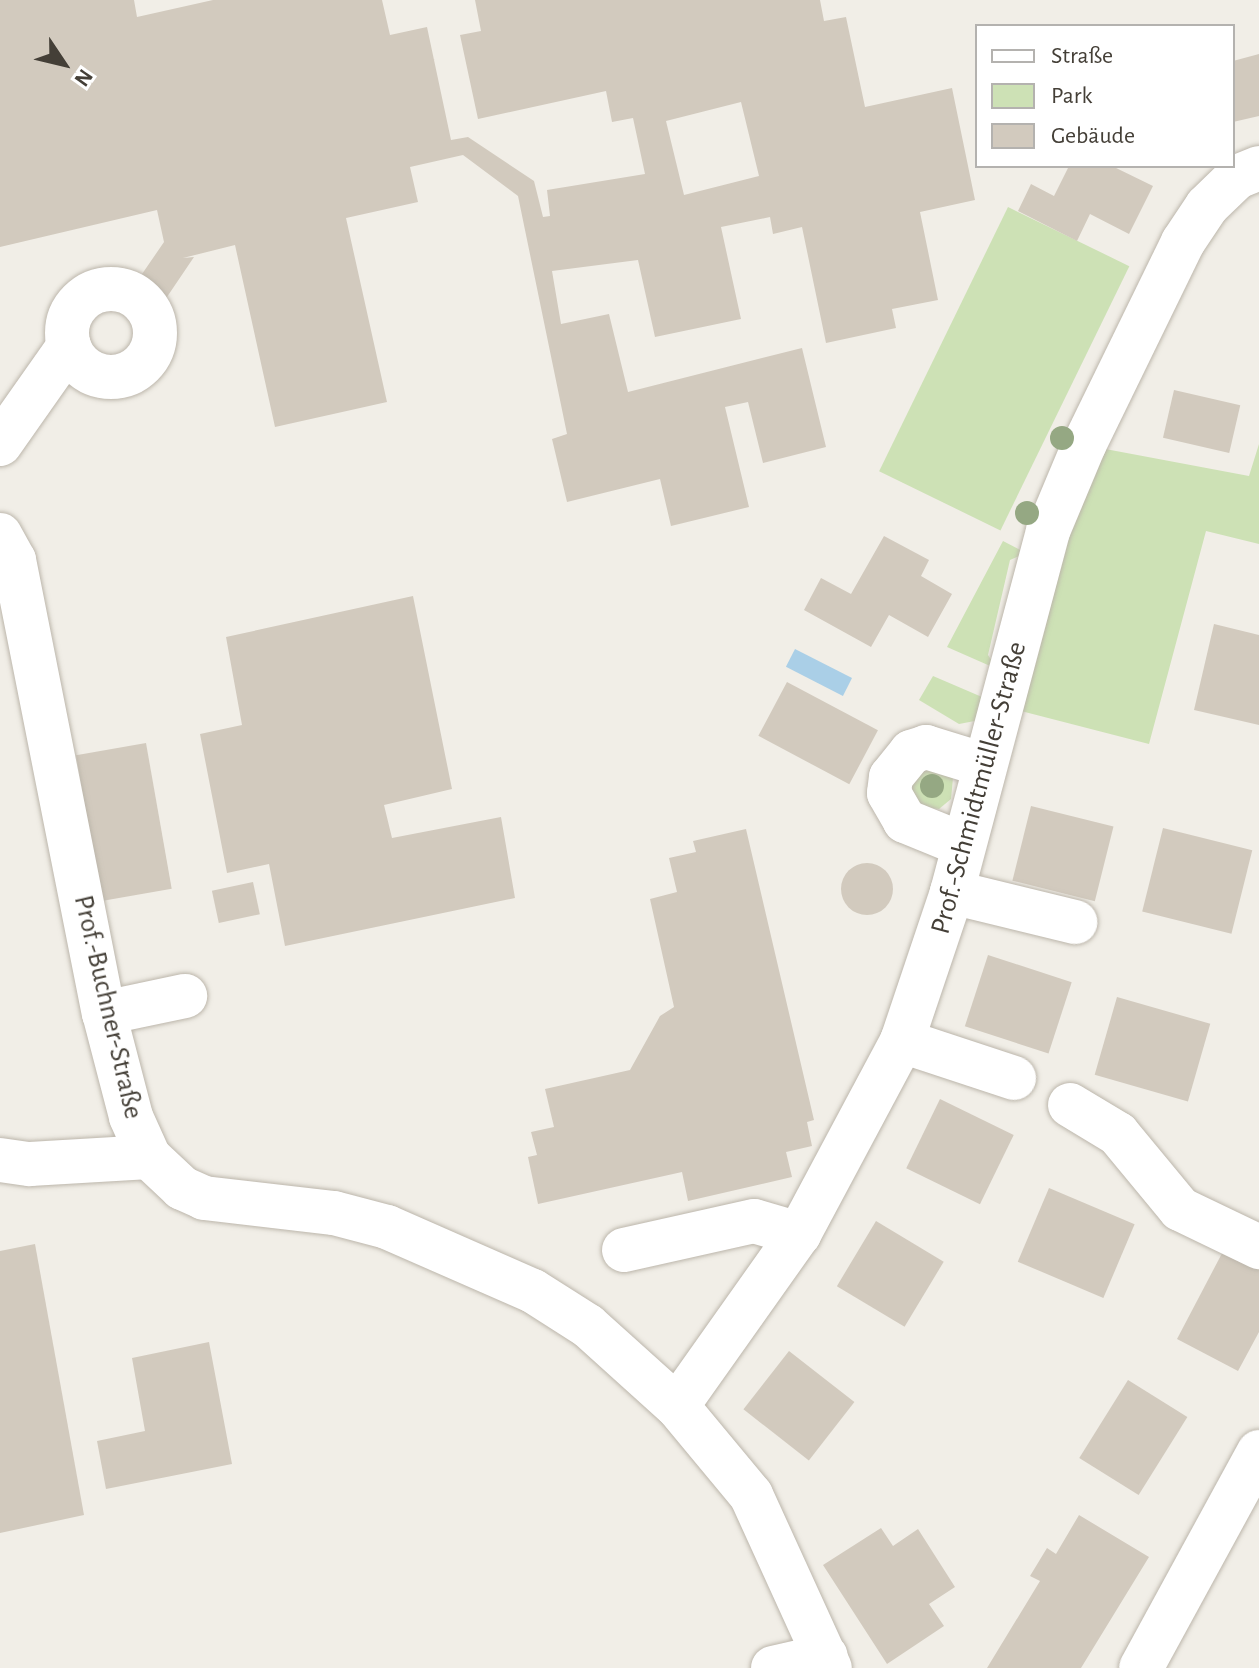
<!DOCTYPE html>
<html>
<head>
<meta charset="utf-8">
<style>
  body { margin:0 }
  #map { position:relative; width:1259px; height:1668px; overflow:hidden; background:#f1eee7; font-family:"Alegreya Sans",sans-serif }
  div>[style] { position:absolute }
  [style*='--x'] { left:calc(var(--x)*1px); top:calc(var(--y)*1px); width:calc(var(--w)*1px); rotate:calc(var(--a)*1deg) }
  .green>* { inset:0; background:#cde1b5; transform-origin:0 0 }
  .water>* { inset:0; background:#aacfe7; transform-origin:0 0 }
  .building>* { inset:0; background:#d2cabe; transform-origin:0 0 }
  .round { border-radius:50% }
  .roads { filter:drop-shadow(0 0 2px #bcb6ab) drop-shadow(0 0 2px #bcb6ab) }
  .minor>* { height:44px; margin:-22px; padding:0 22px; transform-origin:22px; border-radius:22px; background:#fff }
  .minor>.ring { margin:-22px; padding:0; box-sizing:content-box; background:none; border:44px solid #fff; border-radius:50% }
  .trees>* { width:24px; height:24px; margin:-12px; border-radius:50%; background:#95a883 }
  span { translate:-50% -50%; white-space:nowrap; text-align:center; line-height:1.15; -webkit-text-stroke:8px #fff; paint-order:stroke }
  .street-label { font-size:28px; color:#443f37 }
  .legend { position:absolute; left:975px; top:24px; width:260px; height:144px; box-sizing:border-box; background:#fff; border:2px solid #b4b2af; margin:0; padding:10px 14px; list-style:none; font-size:24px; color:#443f37 }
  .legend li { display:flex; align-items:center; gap:16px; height:40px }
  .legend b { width:40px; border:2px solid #b4b2af }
  .north { position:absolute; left:24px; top:24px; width:80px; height:80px; -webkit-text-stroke:6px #fff; paint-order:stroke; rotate:125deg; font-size:22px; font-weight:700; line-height:32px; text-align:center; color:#443f37 }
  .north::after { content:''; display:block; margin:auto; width:28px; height:36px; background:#443f37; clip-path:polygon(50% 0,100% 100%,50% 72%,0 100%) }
</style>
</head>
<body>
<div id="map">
  <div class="green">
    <i style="left:1008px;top:207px;width:135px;height:294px;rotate:26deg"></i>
    <i style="clip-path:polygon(1259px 444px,1259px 544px,1206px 531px,1149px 744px,1021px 711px,1067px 517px,1100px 448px,1249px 476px)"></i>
    <i style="clip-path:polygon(1003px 541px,1026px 553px,1010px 560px,988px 655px,997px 669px,947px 647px)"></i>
    <i style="clip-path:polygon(933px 676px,989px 700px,980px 720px,959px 724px,919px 700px)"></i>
    <i style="clip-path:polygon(920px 764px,953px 778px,951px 799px,939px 809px,915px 806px,908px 775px)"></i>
  </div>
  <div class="water">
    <i style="left:795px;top:649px;width:64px;height:20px;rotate:27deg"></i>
  </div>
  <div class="building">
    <i style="clip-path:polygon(evenodd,0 0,134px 0,137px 17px,213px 0,382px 0,390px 35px,427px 27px,451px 140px,468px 137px,534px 181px,543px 217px,550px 216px,547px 190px,645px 174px,633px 118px,612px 122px,606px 91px,478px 119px,460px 35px,481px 31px,475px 0,820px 0,824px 21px,846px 17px,865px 107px,952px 88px,975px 200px,920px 212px,938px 300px,892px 309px,896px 328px,826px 343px,802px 227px,773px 234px,770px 217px,721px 227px,741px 319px,655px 337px,638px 260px,552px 271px,561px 324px,609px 314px,628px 392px,802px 348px,826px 447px,763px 463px,748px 402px,725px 407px,749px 507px,671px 526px,660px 479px,567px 502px,552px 439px,567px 434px,518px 196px,463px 155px,410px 167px,418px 202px,346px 218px,387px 402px,275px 427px,235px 245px,183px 258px,194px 257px,146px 328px,118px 309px,164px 242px,157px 210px,0 247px,0 0,741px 102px,759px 176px,684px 195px,666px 121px,741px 102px)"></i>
    <i style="clip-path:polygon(1259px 54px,1259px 116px,1233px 122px,1233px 61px)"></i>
    <i style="clip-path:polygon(1069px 166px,1112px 166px,1153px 186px,1129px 234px,1090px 214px,1077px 241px,1018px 211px,1031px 184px,1054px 196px)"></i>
    <i style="left:1174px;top:390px;width:68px;height:49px;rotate:13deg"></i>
    <i style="clip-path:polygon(884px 536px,929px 560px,921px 576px,952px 594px,928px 637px,889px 615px,871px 647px,804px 610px,821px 578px,851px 594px)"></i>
    <i style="clip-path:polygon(413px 596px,452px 789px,384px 805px,392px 838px,501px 817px,515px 898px,285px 946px,269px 864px,227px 873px,200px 734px,242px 725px,226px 637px)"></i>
    <i style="clip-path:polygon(1214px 624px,1259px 635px,1259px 725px,1194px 710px)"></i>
    <i style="left:787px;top:682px;width:103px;height:61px;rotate:28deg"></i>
    <i style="left:146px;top:743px;width:148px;height:71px;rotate:80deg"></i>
    <i style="left:1031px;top:806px;width:85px;height:77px;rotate:14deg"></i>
    <i style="left:1163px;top:828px;width:92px;height:86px;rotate:14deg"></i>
    <i style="clip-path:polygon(746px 829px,814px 1120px,807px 1122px,812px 1146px,786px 1152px,792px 1177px,688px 1201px,682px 1172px,538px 1204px,528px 1157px,537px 1155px,531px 1132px,554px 1127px,545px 1089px,630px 1070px,660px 1016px,674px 1007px,650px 899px,677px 892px,669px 858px,696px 852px,693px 841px)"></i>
    <i class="round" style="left:841px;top:863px;width:52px;height:52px"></i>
    <i style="left:253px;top:882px;width:33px;height:42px;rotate:78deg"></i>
    <i style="left:988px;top:955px;width:88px;height:75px;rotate:18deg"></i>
    <i style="left:1117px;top:997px;width:97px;height:81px;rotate:16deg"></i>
    <i style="left:940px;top:1099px;width:82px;height:77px;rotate:26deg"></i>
    <i style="left:1049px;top:1188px;width:93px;height:80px;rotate:23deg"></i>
    <i style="left:876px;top:1221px;width:79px;height:76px;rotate:31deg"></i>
    <i style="clip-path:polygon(1229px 1240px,1259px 1255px,1259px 1332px,1238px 1371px,1177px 1339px)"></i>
    <i style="clip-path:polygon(35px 1244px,84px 1515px,0 1533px,0 1251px)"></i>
    <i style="clip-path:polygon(209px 1342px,232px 1464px,106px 1489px,97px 1441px,145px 1431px,132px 1358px)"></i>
    <i style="left:789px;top:1351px;width:83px;height:74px;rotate:38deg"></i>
    <i style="left:1128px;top:1380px;width:70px;height:92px;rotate:32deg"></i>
    <i style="clip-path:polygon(1079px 1515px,1149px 1557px,1081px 1668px,987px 1668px,1040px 1581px,1030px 1576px,1047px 1548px,1056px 1554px)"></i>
    <i style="clip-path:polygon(881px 1528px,893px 1546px,918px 1529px,955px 1587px,929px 1604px,944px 1626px,887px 1664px,823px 1565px)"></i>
  </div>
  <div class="roads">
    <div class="minor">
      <i class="ring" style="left:67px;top:289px;width:44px;height:44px"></i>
      <i style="--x:0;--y:444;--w:120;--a:-54.9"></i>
      <i style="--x:0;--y:535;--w:29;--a:61"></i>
      <i style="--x:14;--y:560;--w:462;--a:78.8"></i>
      <i style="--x:104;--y:1013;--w:107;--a:75.4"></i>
      <i style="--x:131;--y:1117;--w:44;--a:65.8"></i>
      <i style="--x:149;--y:1157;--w:45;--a:43.2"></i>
      <i style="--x:182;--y:1188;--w:24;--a:24"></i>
      <i style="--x:204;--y:1198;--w:131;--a:6.6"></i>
      <i style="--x:334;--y:1213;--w:55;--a:14.8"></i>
      <i style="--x:387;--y:1227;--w:159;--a:23.7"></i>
      <i style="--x:533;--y:1291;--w:65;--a:32.5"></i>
      <i style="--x:588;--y:1326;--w:120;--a:42"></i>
      <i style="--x:677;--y:1406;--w:116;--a:50.3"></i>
      <i style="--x:751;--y:1495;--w:190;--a:65.5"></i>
      <i style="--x:964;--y:845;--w:64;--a:-157.9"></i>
      <i style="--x:905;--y:821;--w:32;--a:-120"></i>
      <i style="--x:889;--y:793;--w:16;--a:-83"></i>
      <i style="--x:891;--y:777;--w:32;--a:-51"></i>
      <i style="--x:911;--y:752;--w:16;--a:-18"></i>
      <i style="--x:926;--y:747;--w:61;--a:17.2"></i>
      <i style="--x:952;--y:892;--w:127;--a:13.7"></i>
      <i style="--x:104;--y:1013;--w:83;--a:-11.9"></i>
      <i style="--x:902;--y:1041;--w:118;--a:18.3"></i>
      <i style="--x:1070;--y:1105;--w:56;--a:31.1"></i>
      <i style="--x:1118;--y:1134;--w:97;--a:50.4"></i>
      <i style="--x:1180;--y:1209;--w:88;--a:25.7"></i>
      <i style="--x:0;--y:1160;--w:30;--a:8"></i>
      <i style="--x:30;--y:1164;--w:119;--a:-3.4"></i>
      <i style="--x:624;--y:1250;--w:133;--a:-12.6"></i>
      <i style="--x:754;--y:1221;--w:47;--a:16.1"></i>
      <i style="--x:677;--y:1406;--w:211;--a:-54.7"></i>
      <i style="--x:799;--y:1234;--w:219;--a:-61.9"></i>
      <i style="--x:902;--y:1041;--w:157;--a:-71.4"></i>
      <i style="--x:952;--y:892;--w:374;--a:-75.1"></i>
      <i style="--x:1048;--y:531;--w:93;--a:-67.3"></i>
      <i style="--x:1084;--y:445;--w:226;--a:-64"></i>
      <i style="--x:1183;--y:242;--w:43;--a:-56.3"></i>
      <i style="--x:1207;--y:206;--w:42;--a:-44"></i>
      <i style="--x:1237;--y:177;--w:24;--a:-22"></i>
      <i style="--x:773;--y:1668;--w:54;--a:-12.8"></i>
      <i style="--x:1141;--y:1668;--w:246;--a:-61.4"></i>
    </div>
  </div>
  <div class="trees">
    <i style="left:1062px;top:438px"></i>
    <i style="left:1027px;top:513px"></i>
    <i style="left:932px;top:786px"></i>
  </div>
  <div class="street-label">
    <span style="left:979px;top:788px;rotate:-75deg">Prof.-Schmidtmüller-Straße</span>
    <span style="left:108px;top:1007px;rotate:77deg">Prof.-Buchner-Straße</span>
  </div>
  <ul class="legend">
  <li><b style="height:10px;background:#fff"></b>Straße</li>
  <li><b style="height:22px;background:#cde1b5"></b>Park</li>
  <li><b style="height:22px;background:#d2cabe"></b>Gebäude</li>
  </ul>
  <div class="north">N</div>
</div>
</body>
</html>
